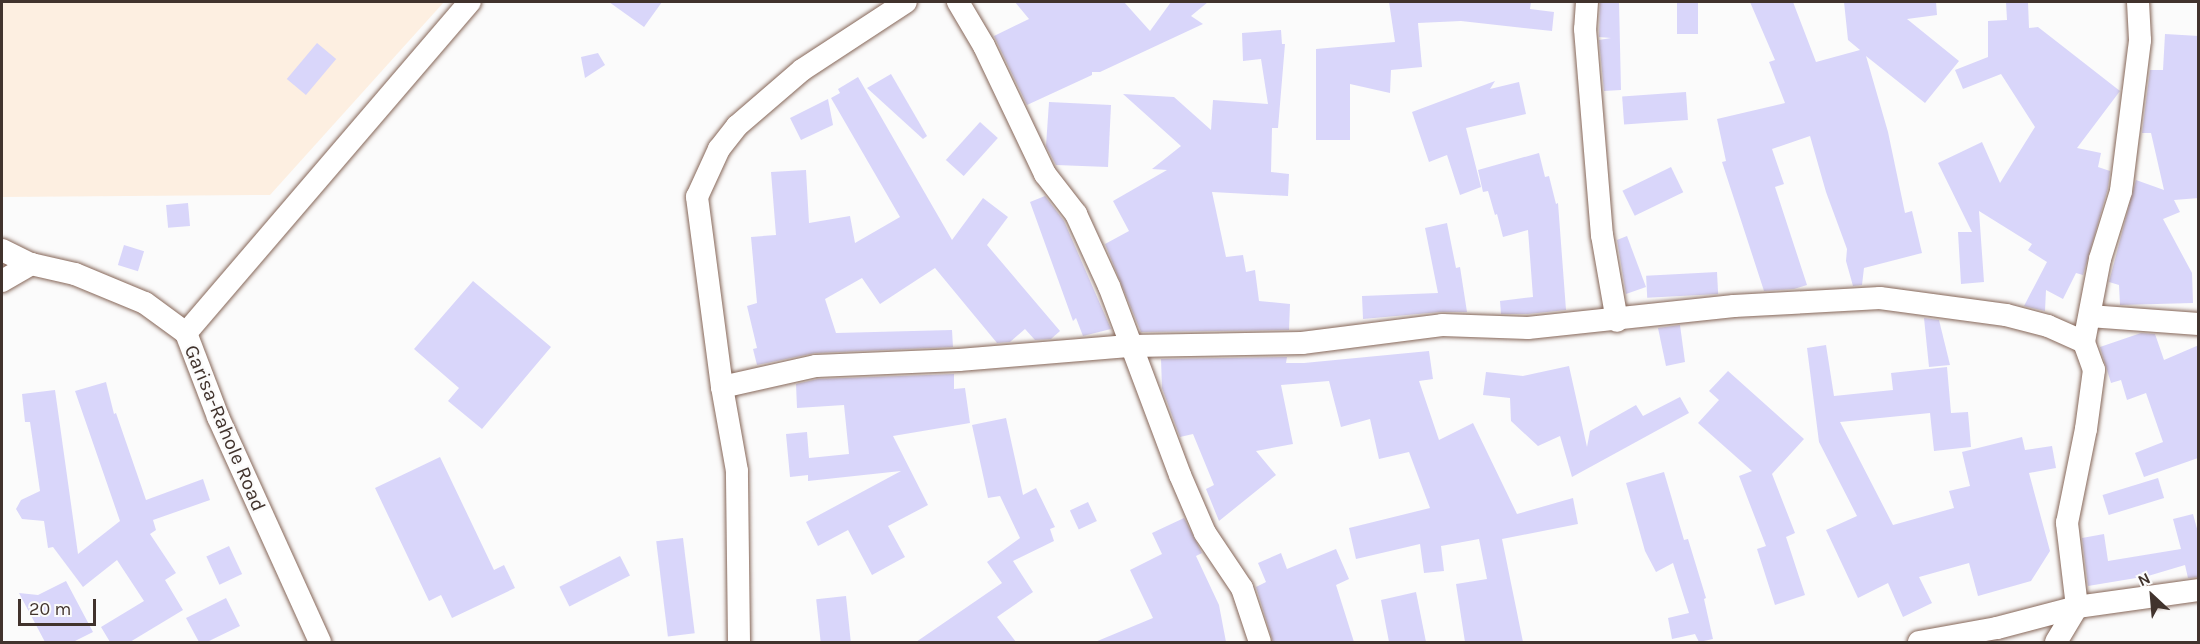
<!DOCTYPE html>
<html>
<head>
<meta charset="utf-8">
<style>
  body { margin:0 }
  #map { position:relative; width:2200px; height:644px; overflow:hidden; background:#fbfbfb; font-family:Karla,sans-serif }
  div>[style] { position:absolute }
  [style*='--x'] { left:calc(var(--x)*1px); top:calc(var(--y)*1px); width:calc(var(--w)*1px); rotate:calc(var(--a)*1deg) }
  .education>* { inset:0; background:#fdefe1 }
  .building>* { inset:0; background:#d9d6fa; transform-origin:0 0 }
  .roads { filter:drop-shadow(0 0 2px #866759) drop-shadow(0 0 2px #866759) }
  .minor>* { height:22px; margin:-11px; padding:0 11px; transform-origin:11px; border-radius:11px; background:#fff }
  span { translate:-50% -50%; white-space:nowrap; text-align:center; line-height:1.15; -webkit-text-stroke:4.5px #fbfbfb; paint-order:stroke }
  .street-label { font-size:20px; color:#41332d }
  .frame { position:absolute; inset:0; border:3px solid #41332d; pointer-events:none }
  .north { position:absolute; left:2122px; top:566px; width:60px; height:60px; -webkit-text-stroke:4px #fbfbfb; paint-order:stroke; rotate:334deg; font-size:16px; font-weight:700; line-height:24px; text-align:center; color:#41332d }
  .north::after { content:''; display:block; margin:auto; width:21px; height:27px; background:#41332d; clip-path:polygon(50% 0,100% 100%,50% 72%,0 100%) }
  .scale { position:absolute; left:18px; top:599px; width:78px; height:27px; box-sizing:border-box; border:3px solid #41332d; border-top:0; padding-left:8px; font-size:18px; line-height:21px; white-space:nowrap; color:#41332d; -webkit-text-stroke:4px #fbfbfb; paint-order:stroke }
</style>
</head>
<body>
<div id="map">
  <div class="education">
    <i style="clip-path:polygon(2px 2px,444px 2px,270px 195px,2px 197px)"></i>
  </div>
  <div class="building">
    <i style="clip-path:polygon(609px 2px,662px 2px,644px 27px)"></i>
    <i style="clip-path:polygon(1015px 2px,1124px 2px,1150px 31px,1171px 2px,1208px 2px,1191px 16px,1203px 24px,1100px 72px,1092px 72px,1092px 75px,1027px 105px,994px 36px,1029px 19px)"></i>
    <i style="clip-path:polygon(1389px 2px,1531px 2px,1530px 9px,1554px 12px,1552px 31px,1461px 21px,1418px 23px,1422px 67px,1391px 70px,1390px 93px,1350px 84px,1350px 140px,1316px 140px,1316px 49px,1395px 42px)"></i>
    <i style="clip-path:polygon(1600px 2px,1619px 2px,1621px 90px,1604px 91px,1599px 40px,1611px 38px,1599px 37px)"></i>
    <i style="left:1677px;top:2px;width:21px;height:32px"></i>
    <i style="clip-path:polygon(1750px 2px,1793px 2px,1816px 62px,1860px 50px,1848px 40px,1844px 2px,1936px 2px,1937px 15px,1907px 19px,1959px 61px,1925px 103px,1866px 56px,1888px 132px,1905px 213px,1912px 211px,1922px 253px,1864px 268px,1862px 285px,1853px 286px,1846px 261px,1847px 249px,1826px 192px,1810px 136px,1772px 149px,1784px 184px,1775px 187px,1807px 285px,1794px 289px,1764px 291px,1722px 162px,1726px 161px,1717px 119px,1785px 103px,1769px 62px,1775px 60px)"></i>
    <i style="clip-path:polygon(2006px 2px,2028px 2px,2029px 28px,2038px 27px,2120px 91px,2077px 148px,2101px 153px,2098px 167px,2110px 171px,2108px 188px,2083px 275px,2076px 273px,2063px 299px,2046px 290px,2045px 311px,2024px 306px,2047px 262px,2028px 250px,2032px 244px,1979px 211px,1984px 282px,1961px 284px,1958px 232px,1972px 232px,1938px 163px,1982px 142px,2000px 183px,2035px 127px,2001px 74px,1963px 89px,1955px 70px,1988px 57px,1988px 21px,2007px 20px)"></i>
    <i style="clip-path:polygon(1281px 30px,1282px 44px,1285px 44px,1278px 128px,1272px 128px,1271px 172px,1289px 174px,1288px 196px,1212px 192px,1226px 257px,1243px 255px,1246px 272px,1255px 270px,1259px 301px,1290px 304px,1289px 330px,1141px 332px,1105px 244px,1129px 231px,1113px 201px,1167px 170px,1152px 169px,1181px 146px,1123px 94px,1174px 97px,1211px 130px,1213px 100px,1268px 104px,1261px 59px,1243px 61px,1242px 33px)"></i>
    <i style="clip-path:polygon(2165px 34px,2199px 36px,2199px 198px,2174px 200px,2180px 212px,2163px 219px,2192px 273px,2193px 303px,2120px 305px,2119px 285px,2109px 282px,2136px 180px,2164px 190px,2151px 133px,2142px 133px,2150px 70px,2163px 70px)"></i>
    <i style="left:317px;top:43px;width:25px;height:47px;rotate:40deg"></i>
    <i style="clip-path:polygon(598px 53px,605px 65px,585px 78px,581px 57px)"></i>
    <i style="clip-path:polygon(891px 74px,927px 136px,923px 139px,867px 88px)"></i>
    <i style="clip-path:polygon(858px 77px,952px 240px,983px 198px,1008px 217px,987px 245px,1060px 331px,1051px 339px,1035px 340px,1025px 329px,1010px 342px,997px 343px,935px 268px,880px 304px,862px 278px,825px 299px,836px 333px,952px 330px,953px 347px,815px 353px,757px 365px,753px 349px,757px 348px,747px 306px,757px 303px,751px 237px,776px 235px,771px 172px,806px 170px,809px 223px,850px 216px,855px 243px,900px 217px,831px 98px,840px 93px,838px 89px)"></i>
    <i style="clip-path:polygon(1495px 81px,1490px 89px,1519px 82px,1526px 114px,1466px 128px,1481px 187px,1460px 195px,1447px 155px,1429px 162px,1412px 112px)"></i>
    <i style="left:1686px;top:92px;width:28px;height:64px;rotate:86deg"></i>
    <i style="clip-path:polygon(828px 99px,833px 125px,801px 140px,790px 118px)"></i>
    <i style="clip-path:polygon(1049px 102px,1111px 105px,1108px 167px,1056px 165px,1046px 146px)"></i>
    <i style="left:980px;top:122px;width:24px;height:51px;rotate:42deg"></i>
    <i style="clip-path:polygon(1539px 153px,1545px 177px,1549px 176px,1556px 204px,1558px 203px,1566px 310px,1528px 314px,1501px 314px,1500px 301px,1533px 297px,1528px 230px,1503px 237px,1497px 214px,1495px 215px,1488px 191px,1483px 192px,1478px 170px)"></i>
    <i style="left:1671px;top:167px;width:28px;height:54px;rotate:64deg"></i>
    <i style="clip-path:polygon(1045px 196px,1064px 221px,1111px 329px,1083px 336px,1076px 318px,1073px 321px,1030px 202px)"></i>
    <i style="left:188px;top:203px;width:23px;height:22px;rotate:85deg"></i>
    <i style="clip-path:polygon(1447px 223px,1456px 268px,1460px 267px,1467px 312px,1440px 312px,1363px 319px,1362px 296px,1438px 293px,1425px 228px)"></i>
    <i style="clip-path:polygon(1627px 236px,1646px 287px,1626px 294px,1617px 240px)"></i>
    <i style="left:124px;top:245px;width:21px;height:21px;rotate:17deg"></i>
    <i style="left:1717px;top:272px;width:22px;height:71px;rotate:87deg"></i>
    <i style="clip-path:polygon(473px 281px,551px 347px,482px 429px,448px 401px,459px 388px,414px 349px)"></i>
    <i style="clip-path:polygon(1924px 318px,1939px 320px,1950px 365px,1929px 367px)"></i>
    <i style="clip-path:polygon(1680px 325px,1685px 362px,1666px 366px,1658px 328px)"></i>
    <i style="clip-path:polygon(2141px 333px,2155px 334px,2164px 360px,2199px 345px,2198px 458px,2144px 477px,2135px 453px,2163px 442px,2146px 393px,2127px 400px,2121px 380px,2111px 383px,2100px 347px)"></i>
    <i style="clip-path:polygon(1826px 345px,1834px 396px,1893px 390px,1891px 373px,1947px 367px,1951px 413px,1968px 412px,1971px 447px,1934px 451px,1930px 413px,1840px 422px,1893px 525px,1954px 508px,1949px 491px,1970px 486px,1962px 452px,2022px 437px,2025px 450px,2052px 446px,2056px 468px,2029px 473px,2050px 551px,2031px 581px,1978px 596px,1969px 563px,1919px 577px,1932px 603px,1903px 617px,1888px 583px,1858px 598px,1826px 530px,1857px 516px,1819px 442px,1807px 348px)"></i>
    <i style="clip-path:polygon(1429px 351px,1433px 379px,1419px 381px,1439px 440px,1473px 423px,1517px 514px,1573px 498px,1578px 524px,1502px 539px,1523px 642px,1465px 642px,1456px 584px,1487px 579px,1479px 539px,1441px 546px,1444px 571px,1424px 573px,1420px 544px,1356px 559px,1349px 528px,1430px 508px,1409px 452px,1379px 459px,1370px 419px,1341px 427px,1329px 381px,1281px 385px,1293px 444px,1256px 451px,1276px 475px,1219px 521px,1206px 489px,1214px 485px,1193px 434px,1180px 437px,1162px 388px,1161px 359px,1287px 357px,1286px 363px,1304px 363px)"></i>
    <i style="clip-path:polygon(1569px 366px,1587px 447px,1590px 431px,1636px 405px,1643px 416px,1680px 397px,1689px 413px,1572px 477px,1560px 436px,1538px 446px,1511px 421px,1510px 398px,1483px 395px,1486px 372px,1523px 376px)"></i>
    <i style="clip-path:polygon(1728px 371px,1804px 439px,1772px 474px,1795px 533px,1786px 537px,1805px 595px,1775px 605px,1757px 549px,1766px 546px,1739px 476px,1752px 471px,1698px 423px,1719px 400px,1709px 391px)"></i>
    <i style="clip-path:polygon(954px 374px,954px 389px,965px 388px,970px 423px,893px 436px,928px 505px,888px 526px,905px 557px,872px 575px,848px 530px,818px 546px,806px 522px,901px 471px,808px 481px,808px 475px,790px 477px,786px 434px,807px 432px,809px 458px,849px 454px,844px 405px,797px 408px,796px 384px,818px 379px)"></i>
    <i style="clip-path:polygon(106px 382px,114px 414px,116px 413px,146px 500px,203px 479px,210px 500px,153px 520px,156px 530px,150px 534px,176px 573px,165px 580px,183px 610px,130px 642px,110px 642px,101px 627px,144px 601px,117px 560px,83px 587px,53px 547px,48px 548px,44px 521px,22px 519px,16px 509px,21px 500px,40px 491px,30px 422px,25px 422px,22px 394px,55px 390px,78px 554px,120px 521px,75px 391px)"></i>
    <i style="clip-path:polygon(1006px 418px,1023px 495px,1036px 488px,1055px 527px,1050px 529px,1054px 541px,1013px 561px,1033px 592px,997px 617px,1016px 642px,916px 642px,1002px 583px,987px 562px,1020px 538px,1000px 496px,988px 498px,972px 425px)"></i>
    <i style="clip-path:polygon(440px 457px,494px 570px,504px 565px,515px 588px,452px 618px,441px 595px,429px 601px,375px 488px)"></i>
    <i style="clip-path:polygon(1664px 472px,1684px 540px,1688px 539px,1706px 598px,1704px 599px,1713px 639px,1699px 642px,1695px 634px,1672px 639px,1668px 618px,1689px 613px,1673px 563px,1656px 572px,1645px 551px,1626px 483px)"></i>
    <i style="left:2158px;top:478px;width:21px;height:58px;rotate:73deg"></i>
    <i style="left:1088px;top:502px;width:21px;height:20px;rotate:65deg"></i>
    <i style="clip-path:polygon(2193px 514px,2199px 536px,2199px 577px,2188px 578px,2185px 565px,2148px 576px,2088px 586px,2082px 538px,2104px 534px,2108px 561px,2181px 549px,2173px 519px)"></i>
    <i style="clip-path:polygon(1184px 518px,1202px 553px,1196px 556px,1219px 605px,1226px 642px,1095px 642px,1153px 618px,1130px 570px,1162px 554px,1152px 533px)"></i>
    <i style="left:683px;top:538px;width:96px;height:27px;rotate:83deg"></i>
    <i style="left:229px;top:546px;width:31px;height:25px;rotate:65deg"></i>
    <i style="clip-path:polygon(1336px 549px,1349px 579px,1336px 585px,1354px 642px,1273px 642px,1256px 587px,1266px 582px,1258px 563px,1281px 553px,1287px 569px)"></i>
    <i style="left:620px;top:556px;width:22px;height:68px;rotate:63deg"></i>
    <i style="clip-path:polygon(66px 581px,93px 632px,73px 642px,45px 642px,19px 593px,38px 595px)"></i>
    <i style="clip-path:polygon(1416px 592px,1426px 642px,1389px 642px,1381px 600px)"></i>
    <i style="left:846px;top:596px;width:46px;height:30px;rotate:84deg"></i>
    <i style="clip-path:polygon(226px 598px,240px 626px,207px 642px,199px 642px,186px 618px)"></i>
  </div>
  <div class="roads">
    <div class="minor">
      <i style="--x:958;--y:2;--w:51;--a:59.4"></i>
      <i style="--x:984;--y:46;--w:142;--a:64.5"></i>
      <i style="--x:1045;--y:174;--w:51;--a:52.2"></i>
      <i style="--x:1076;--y:214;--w:79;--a:65.4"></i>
      <i style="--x:1109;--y:286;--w:202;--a:69.4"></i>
      <i style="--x:1180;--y:475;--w:63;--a:66.7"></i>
      <i style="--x:1205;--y:533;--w:66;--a:56.1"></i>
      <i style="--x:1242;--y:588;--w:57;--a:71.6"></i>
      <i style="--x:1587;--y:2;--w:27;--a:94"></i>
      <i style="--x:1585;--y:29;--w:207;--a:85.3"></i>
      <i style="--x:1602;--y:235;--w:87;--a:80.1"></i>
      <i style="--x:2;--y:250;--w:32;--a:26"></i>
      <i style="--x:31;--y:264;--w:45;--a:12.8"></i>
      <i style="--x:75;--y:274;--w:76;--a:22.5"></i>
      <i style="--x:145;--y:303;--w:51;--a:36.2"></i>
      <i style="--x:186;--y:333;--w:90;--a:69.1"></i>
      <i style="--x:218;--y:417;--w:247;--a:65.6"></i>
      <i style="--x:2;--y:281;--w:34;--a:-30"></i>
      <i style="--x:2090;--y:316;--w:108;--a:4.2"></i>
      <i style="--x:186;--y:333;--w:436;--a:-49.4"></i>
      <i style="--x:722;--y:387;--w:96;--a:-12.6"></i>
      <i style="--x:816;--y:366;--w:143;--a:-2.4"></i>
      <i style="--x:959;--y:360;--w:173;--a:-4.7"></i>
      <i style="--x:1131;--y:346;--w:171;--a:-1"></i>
      <i style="--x:1302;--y:343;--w:141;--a:-7.3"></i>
      <i style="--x:1442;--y:325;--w:86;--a:2"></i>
      <i style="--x:1528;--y:328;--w:207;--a:-6.1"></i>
      <i style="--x:1734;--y:306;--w:146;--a:-3.1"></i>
      <i style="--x:1880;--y:298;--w:127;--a:7.7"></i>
      <i style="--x:2006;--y:315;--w:43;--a:14.7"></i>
      <i style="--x:2048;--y:326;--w:39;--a:24"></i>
      <i style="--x:739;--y:642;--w:171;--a:-90.7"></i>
      <i style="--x:737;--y:471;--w:85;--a:-100.1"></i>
      <i style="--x:722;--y:387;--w:192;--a:-97.5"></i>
      <i style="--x:697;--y:197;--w:53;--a:-65.4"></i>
      <i style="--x:719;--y:149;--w:29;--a:-52"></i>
      <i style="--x:737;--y:126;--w:86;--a:-40.7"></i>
      <i style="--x:802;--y:70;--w:124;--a:-33.2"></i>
      <i style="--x:1919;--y:642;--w:79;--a:-10.2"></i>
      <i style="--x:1997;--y:628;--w:83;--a:-14.7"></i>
      <i style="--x:2077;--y:607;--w:122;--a:-8"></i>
      <i style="--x:2056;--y:642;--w:41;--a:-59"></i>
      <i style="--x:2077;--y:607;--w:85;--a:-96.8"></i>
      <i style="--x:2067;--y:523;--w:96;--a:-78.6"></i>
      <i style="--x:2086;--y:429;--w:60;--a:-82.3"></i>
      <i style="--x:2094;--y:370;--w:30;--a:-110"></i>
      <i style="--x:2084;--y:342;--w:85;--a:-79.1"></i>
      <i style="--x:2100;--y:259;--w:71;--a:-72.8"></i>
      <i style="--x:2121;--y:191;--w:152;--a:-82.8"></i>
      <i style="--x:2140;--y:40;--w:38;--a:-93"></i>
    </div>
  </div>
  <div class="street-label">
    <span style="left:225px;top:428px;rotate:67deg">Garisa-Rahole Road</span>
  </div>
  <div class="frame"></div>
  <div class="north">N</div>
  <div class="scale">20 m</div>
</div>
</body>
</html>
